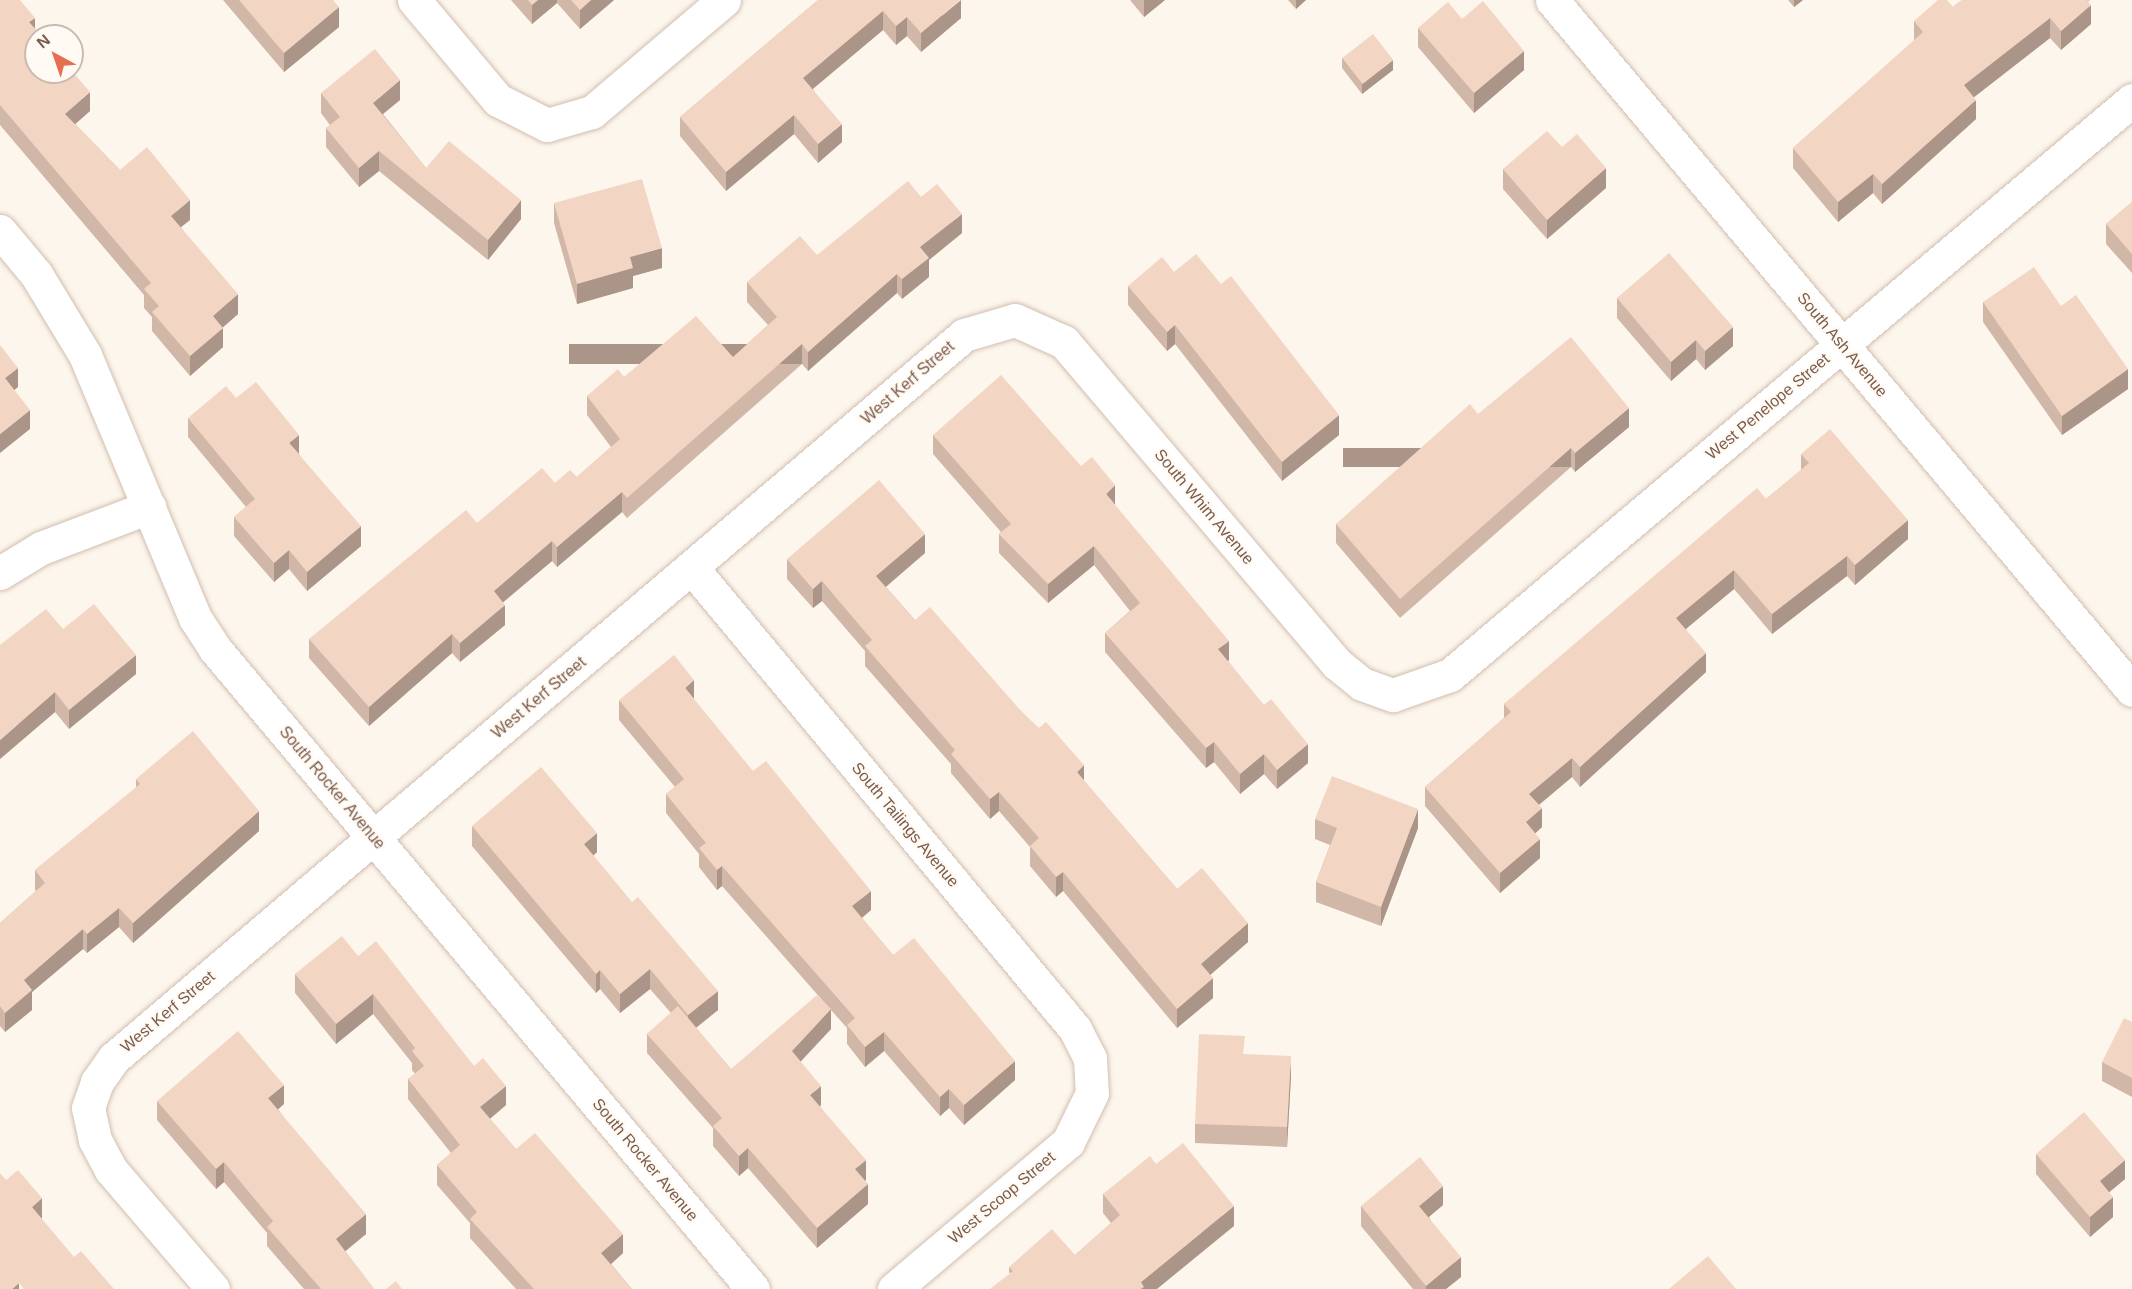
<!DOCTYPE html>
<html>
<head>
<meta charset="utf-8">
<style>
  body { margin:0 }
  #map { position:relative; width:2132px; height:1289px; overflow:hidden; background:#fdf6ec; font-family:Arial,sans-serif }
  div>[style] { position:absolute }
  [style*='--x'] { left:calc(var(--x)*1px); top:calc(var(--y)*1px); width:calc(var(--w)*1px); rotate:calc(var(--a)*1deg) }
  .roads { filter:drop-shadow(0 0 2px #d1beb0) drop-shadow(0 0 2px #d1beb0) }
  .minor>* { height:33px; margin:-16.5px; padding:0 16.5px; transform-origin:16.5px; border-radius:16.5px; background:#fff }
  .wall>* { inset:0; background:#d1b7a8 }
  .shaded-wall>* { inset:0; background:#aa9588; transform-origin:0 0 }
  .building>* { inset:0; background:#f3d5c3; transform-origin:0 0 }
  span { translate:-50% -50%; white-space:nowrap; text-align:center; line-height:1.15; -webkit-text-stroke:4.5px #fffaf3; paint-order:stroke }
  .street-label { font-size:16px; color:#7a5c4d }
  .north { position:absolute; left:24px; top:24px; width:60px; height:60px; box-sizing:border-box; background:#fffaf3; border:2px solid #cabbb1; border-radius:50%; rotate:320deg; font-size:16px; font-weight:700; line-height:24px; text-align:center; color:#7a5c4d }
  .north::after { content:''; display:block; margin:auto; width:21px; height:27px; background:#e76f51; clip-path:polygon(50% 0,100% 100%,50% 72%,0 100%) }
</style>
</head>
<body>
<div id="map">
  <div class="roads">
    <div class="minor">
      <i style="--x:414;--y:0;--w:131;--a:50"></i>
      <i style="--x:498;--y:100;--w:55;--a:27"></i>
      <i style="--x:547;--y:125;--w:47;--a:-16.1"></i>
      <i style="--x:592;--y:112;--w:173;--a:-40.3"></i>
      <i style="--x:1552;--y:0;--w:901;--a:49.95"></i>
      <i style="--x:0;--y:231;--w:56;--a:50.1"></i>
      <i style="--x:36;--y:274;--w:95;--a:58.8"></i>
      <i style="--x:85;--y:355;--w:285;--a:67.3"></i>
      <i style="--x:195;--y:618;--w:37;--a:57"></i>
      <i style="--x:215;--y:649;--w:836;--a:49.95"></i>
      <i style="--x:692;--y:568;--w:599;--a:50.28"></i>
      <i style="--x:1075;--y:1029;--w:33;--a:63"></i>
      <i style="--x:1090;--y:1058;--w:35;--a:87"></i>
      <i style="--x:1092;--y:1093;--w:55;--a:116.1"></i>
      <i style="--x:1068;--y:1142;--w:228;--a:139.8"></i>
      <i style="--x:0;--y:573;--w:48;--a:-31.4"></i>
      <i style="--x:41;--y:548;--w:116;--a:-20.8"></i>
      <i style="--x:213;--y:1289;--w:157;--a:-130.6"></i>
      <i style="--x:111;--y:1170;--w:34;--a:-118"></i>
      <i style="--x:95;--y:1140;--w:33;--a:-102"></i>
      <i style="--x:88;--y:1108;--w:28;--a:-71"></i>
      <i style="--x:97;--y:1082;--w:29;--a:-55"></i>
      <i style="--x:114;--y:1058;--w:1116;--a:-40.38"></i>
      <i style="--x:964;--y:335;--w:53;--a:-16.4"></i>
      <i style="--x:1015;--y:320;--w:54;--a:24.2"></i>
      <i style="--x:1064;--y:342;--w:421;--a:49.7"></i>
      <i style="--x:1336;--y:663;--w:33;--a:39"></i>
      <i style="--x:1362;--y:684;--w:33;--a:20"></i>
      <i style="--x:1393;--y:695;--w:60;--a:-19.3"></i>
      <i style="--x:1450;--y:675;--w:892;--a:-40.13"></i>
    </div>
  </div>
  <div class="wall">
    <i style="clip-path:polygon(0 0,35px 28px,90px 111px,75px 124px,120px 170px,190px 220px,181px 227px,238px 314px,222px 328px,223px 347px,190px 376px,152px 331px,152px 317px,144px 308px,144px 295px,0 125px)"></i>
    <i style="clip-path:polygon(223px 0,333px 0,339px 27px,284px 72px)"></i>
    <i style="clip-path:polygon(511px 0,614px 0,580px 29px,557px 3px,532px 24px)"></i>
    <i style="clip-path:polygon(818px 0,961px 18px,921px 52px,907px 36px,896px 45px,883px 30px,813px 89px,842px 142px,818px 163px,794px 134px,726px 191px,680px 136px,680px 117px)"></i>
    <i style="clip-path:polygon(1130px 0,1165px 0,1144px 17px)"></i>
    <i style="clip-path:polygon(1288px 0,1306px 0,1296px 9px)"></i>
    <i style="clip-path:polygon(1788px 0,1803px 0,1794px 7px)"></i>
    <i style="clip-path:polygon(1962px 0,2090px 0,2088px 1px,2091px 24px,2061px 50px,2050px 38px,1974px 97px,1976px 119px,1882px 204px,1873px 193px,1838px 222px,1793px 168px,1793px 148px,1914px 41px,1914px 21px,1953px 7px)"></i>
    <i style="clip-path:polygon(1462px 19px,1524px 70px,1474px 113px,1418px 47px,1418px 28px)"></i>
    <i style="clip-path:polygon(1342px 58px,1393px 70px,1362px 94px,1342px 68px)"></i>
    <i style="clip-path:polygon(321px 93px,400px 100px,383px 114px,426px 168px,521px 219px,488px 260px,379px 171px,359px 187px,326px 147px,326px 128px,330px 125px,321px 113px)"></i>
    <i style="clip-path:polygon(1562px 147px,1606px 188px,1547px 239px,1503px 189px,1503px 169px)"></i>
    <i style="clip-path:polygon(921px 197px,962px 233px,929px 260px,929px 277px,902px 299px,897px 293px,808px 371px,802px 364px,627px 518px,622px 512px,557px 567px,552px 561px,503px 602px,505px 625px,460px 662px,452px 653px,369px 726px,309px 658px,309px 639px,477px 523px,555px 483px,577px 477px,611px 447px,587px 415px,587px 396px,624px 377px,733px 357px,768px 325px,747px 302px,747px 282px,817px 255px)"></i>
    <i style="clip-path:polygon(2132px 202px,2132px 273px,2106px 244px,2106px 224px)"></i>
    <i style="clip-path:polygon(554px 203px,662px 268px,633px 276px,633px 288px,577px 304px,554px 223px)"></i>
    <i style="clip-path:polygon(1174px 272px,1339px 435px,1282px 481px,1175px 344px,1167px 351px,1128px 305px,1128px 286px)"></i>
    <i style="clip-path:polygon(1617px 298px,1733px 346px,1705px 370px,1696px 359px,1671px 381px,1617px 318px)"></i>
    <i style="clip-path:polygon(1983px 302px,2061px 306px,2128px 389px,2062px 435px,1983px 322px)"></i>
    <i style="clip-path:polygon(236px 398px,299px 454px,361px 546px,307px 591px,289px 569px,274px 582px,234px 536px,234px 517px,246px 507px,188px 437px,188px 418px)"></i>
    <i style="clip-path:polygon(1478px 414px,1629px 427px,1575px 472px,1571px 467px,1400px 618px,1336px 543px,1336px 524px)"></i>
    <i style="clip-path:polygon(933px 435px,1115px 505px,1229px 660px,1228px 661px,1308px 763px,1277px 789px,1264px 774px,1240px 794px,1214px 762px,1206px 768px,1105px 652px,1105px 633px,1130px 611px,1094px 565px,1048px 603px,999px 553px,999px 534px,1001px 532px,933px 454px)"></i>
    <i style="clip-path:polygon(1801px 454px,1908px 539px,1855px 585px,1847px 576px,1772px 634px,1734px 589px,1686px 629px,1706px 672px,1580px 787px,1572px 777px,1539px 805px,1542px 827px,1535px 833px,1540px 858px,1500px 893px,1425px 806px,1425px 787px,1504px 718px,1504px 704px,1766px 499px,1801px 470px)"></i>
    <i style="clip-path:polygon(925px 553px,886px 587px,915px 620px,1021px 711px,1084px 781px,1177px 889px,1248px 942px,1210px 975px,1213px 998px,1177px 1028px,1063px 891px,1056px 897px,1030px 866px,1030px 847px,999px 811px,990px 819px,951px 773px,951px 764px,865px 666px,865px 651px,822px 601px,813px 608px,787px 579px,787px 559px)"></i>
    <i style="clip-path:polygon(63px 629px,136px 674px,69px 729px,55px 712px,0 759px)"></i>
    <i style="clip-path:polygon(619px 700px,753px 771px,871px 910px,862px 918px,893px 955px,1015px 1080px,964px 1125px,949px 1108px,940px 1116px,884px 1051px,865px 1067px,847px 1044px,847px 1028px,831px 1010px,831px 1029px,800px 1061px,821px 1105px,820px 1106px,866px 1180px,865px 1181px,868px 1204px,817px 1248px,748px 1168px,739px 1176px,713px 1146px,713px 1128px,647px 1053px,647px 1034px,671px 1013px,650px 989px,620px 1013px,600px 989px,596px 993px,472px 846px,472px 826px,597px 852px,593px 856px,718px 1010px,696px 1028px,731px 1069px,830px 1009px,722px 886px,717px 890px,699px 867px,699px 854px,666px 813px,666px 794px,675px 787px,619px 720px)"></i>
    <i style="clip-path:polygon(136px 779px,259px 831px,133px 943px,119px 927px,87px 953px,83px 949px,32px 992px,32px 1010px,5px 1032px,0 1026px,0 923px,36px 891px,35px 890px,35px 870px,136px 788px)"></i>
    <i style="clip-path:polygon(1315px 819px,1418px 828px,1381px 926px,1316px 902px,1316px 882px,1330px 845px,1315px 839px)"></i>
    <i style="clip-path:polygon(358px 956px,474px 1066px,506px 1105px,490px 1119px,516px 1149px,623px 1253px,611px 1264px,632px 1289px,516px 1289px,470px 1238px,470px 1223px,437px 1185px,437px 1165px,451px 1153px,408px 1099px,408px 1079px,415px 1074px,412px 1070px,412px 1063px,373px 1014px,336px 1044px,295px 993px,295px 974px)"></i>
    <i style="clip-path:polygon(2132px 1022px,2132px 1097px,2102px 1081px,2102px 1062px)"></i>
    <i style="clip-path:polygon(1291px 1076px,1287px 1147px,1195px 1143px,1195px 1124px)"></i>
    <i style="clip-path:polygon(157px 1101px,284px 1104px,278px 1109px,366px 1234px,345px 1251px,374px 1289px,304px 1289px,267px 1246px,267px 1233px,224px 1182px,216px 1189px,157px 1120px)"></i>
    <i style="clip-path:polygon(2036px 1154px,2125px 1179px,2109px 1192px,2113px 1217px,2090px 1237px,2036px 1174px)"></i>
    <i style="clip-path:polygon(1156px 1164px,1234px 1226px,1009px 1273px,1009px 1267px,1075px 1255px,1111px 1223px,1103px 1213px,1103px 1194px)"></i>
    <i style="clip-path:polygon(1443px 1205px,1429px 1217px,1461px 1277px,1446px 1289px,1413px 1289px,1361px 1226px,1361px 1206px)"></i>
  </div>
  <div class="shaded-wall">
    <i style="clip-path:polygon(538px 0,557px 0,557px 3px,532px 24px,532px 5px)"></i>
    <i style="clip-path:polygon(591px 0,614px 0,580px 29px,580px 10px)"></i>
    <i style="clip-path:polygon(961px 0,961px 18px,921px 52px,921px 33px)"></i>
    <i style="clip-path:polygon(1144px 0,1165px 0,1144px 17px)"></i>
    <i style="clip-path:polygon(1296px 0,1306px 0,1296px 9px)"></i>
    <i style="clip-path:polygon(1794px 0,1803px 0,1794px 7px)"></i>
    <i style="clip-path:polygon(2091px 5px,2091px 24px,2061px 50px,2061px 31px)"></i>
    <i style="clip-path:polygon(339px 7px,339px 27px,284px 72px,284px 53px)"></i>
    <i style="clip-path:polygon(883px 11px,883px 30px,803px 97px,803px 78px)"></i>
    <i style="clip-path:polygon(907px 17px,907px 36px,896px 45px,896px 26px)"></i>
    <i style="clip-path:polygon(35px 18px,35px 37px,29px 22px)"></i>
    <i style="clip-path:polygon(2050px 18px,2050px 38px,1964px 105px,1964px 85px)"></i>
    <i style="clip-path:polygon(1524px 51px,1524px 70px,1474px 113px,1474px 93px)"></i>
    <i style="clip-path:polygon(1393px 60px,1393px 70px,1362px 94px,1362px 84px)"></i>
    <i style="clip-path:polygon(400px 80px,400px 100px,373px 122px,373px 103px)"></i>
    <i style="clip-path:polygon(90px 92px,90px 111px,65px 133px,65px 114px)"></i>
    <i style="clip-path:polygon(1976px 100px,1976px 119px,1882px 204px,1882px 184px)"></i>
    <i style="clip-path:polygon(794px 115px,794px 134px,726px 191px,726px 172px)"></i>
    <i style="clip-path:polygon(842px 124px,842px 142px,818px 163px,818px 144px)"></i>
    <i style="clip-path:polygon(379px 151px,379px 171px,359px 187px,359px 168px)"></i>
    <i style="clip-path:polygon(1606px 168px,1606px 188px,1547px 239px,1547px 220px)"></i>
    <i style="clip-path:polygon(1873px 174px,1873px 193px,1838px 222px,1838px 202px)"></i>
    <i style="clip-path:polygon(190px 200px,190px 220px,171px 235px,171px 216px)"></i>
    <i style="clip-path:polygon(521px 200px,521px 219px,488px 260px,488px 240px)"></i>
    <i style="clip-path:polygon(962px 214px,962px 233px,929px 260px,929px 277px,902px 299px,902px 279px,920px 247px)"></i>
    <i style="clip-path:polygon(662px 248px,662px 268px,633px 276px,633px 288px,577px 304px,577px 284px,630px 257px)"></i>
    <i style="clip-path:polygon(897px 274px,897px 293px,808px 371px,808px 352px)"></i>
    <i style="clip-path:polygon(238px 294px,238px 314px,213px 336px,213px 316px)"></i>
    <i style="clip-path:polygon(1175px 325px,1175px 344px,1167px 351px,1167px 332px)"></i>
    <i style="clip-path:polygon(1733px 327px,1733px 346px,1705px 370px,1705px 351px)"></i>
    <i style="clip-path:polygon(223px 328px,223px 347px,190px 376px,190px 356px)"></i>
    <i style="clip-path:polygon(1696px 340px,1696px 359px,1671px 381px,1671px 362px)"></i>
    <i style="left:802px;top:344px;width:20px;height:233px;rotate:90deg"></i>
    <i style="clip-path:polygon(18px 368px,18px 387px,5px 398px,5px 378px)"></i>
    <i style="clip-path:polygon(2128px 369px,2128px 389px,2062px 435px,2062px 416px)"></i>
    <i style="clip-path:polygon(1629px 408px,1629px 427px,1575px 472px,1575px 453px)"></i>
    <i style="clip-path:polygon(30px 410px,30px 429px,0 453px,0 434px)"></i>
    <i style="clip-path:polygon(1339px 415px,1339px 435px,1282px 481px,1282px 462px)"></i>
    <i style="clip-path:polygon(299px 435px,299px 454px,289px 443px)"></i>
    <i style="left:1571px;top:448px;width:19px;height:228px;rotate:90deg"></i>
    <i style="clip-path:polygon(1115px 485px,1115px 505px,1106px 494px)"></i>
    <i style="clip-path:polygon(622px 492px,622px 512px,557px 567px,557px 547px)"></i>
    <i style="clip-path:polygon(1908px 520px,1908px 539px,1855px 585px,1855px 565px)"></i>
    <i style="clip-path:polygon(361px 526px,361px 546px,307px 591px,307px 572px)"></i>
    <i style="clip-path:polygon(925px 534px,925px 553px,876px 595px,876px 576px)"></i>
    <i style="clip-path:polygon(552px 541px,552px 561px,494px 610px,494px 591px)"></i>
    <i style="clip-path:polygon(1094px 546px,1094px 565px,1048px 603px,1048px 584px)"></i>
    <i style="clip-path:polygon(289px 550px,289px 569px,274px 582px,274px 563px)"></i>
    <i style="clip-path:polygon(1847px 556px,1847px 576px,1772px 634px,1772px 614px)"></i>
    <i style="clip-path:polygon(1734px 570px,1734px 589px,1676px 637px,1676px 618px)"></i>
    <i style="clip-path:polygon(822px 581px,822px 601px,813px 608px,813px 589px)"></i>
    <i style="clip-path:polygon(505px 605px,505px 625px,460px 662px,460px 643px)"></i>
    <i style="clip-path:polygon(452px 634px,452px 653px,369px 726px,369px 707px)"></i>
    <i style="clip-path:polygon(1229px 641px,1229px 660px,1218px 669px,1218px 649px)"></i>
    <i style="clip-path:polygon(1706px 653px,1706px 672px,1580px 787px,1580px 767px)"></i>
    <i style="clip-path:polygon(136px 655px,136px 674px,69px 729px,69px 710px)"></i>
    <i style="clip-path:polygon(694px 680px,694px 699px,685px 688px)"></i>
    <i style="clip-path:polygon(55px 692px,55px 712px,0 759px,0 740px)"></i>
    <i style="clip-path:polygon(1214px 742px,1214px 762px,1206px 768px,1206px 748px)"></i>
    <i style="clip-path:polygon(1308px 744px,1308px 763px,1277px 789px,1277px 770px)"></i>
    <i style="clip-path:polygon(1264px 754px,1264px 774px,1240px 794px,1240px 774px)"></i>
    <i style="clip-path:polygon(1572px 758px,1572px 777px,1529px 813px,1529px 794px)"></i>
    <i style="clip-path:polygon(1084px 765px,1084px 785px,1077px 772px)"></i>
    <i style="clip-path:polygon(999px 792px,999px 811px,990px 819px,990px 799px)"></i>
    <i style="clip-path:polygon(1542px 808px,1542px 827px,1526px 842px,1526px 822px)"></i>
    <i style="clip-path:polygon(1418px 809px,1418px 828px,1381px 926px,1381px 907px)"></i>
    <i style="clip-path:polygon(259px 811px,259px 831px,133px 943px,133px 923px)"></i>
    <i style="clip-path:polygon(597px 833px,597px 852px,584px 864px,584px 844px)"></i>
    <i style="clip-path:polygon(1540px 839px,1540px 858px,1500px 893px,1500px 873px)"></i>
    <i style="clip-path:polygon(722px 866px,722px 886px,717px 890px,717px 870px)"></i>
    <i style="clip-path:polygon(1063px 872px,1063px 891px,1056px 897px,1056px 877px)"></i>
    <i style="clip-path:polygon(871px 891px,871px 910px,852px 926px,852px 906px)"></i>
    <i style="clip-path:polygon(119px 908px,119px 927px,87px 953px,87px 934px)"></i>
    <i style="clip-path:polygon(1248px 923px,1248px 942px,1201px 983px,1201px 964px)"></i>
    <i style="clip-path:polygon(83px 929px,83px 949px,32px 992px,32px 1010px,5px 1032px,5px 1013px,24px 980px)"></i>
    <i style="clip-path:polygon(650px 969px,650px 989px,620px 1013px,620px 994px)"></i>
    <i style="clip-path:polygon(600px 970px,600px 989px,596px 993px,596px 974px)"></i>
    <i style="clip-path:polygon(1213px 978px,1213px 998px,1177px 1028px,1177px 1009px)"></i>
    <i style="clip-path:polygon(718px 991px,718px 1010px,688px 1034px,688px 1015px)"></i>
    <i style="clip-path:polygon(373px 994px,373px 1014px,336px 1044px,336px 1024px)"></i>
    <i style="clip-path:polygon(831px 1009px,831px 1029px,792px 1071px,792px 1051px)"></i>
    <i style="clip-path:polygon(884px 1032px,884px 1051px,865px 1067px,865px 1047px)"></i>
    <i style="clip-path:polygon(1291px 1056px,1291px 1076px,1287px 1147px,1287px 1127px)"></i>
    <i style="clip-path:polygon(1015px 1061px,1015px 1080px,964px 1125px,964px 1105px)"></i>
    <i style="clip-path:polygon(284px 1085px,284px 1104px,268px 1118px,268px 1098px)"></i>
    <i style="clip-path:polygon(506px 1086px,506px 1105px,480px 1127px,480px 1107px)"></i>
    <i style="clip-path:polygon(821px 1086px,821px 1105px,810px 1115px,810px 1095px)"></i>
    <i style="clip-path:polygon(949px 1089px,949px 1108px,940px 1116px,940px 1097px)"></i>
    <i style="clip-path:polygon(748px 1148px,748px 1168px,739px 1176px,739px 1156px)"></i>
    <i style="clip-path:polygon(866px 1160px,866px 1180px,855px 1189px,855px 1169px)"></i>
    <i style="clip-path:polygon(2125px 1160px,2125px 1179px,2100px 1200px,2100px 1181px)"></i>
    <i style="clip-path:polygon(224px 1162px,224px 1182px,216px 1189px,216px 1169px)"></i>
    <i style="clip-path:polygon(868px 1184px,868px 1204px,817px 1248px,817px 1228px)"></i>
    <i style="clip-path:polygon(1443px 1186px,1443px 1205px,1419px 1225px,1419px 1206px)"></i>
    <i style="clip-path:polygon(2113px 1197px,2113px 1217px,2090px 1237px,2090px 1217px)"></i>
    <i style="clip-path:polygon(42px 1198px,42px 1218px,32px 1226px,32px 1207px)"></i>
    <i style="clip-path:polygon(1234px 1206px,1234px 1226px,1157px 1289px,1141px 1289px,1141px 1282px)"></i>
    <i style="clip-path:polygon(366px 1214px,366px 1234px,336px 1259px,336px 1239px)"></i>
    <i style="clip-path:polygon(623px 1234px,623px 1253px,601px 1273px,601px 1253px)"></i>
    <i style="clip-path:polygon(1461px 1257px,1461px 1277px,1446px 1289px,1426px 1289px,1426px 1286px)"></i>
    <i style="clip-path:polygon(19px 1283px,19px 1289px,12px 1289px)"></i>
  </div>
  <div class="building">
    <i style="clip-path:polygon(0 0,20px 0,35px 18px,29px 22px,42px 36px,36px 36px,36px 72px,72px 72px,72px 71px,90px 92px,65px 114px,120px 170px,147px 147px,190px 200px,171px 216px,238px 294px,213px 316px,223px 328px,190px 356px,152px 312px,159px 306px,144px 289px,151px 283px,0 105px)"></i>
    <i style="clip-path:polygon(239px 0,333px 0,339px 7px,284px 53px)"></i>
    <i style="clip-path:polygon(528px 0,538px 0,532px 5px)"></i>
    <i style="clip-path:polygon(571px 0,591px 0,580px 10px)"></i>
    <i style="clip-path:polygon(818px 0,960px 0,921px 33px,907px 17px,896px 26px,883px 11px,803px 78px,842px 124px,818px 144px,794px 115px,726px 172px,680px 117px)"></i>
    <i style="clip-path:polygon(1938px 0,1947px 0,1953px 7px,1962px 0,2087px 0,2091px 5px,2061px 31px,2050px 18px,1964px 85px,1976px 100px,1882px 184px,1873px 174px,1838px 202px,1793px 148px,1923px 32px,1914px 21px)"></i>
    <i style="clip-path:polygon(1483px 1px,1524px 51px,1474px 93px,1418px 28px,1448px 2px,1462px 19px)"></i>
    <i style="left:1373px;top:34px;width:33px;height:39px;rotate:52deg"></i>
    <i style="clip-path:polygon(375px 49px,400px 80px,373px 103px,426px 168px,449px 141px,521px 200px,488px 240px,379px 151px,359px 168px,326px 128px,340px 117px,321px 93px)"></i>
    <i style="clip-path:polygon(1547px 131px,1562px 147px,1577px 134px,1606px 168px,1547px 220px,1503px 169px)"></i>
    <i style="clip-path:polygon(642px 179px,662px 248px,630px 257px,633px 268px,577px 284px,554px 203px)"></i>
    <i style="clip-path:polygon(908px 181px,921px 197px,937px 184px,962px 214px,920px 247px,929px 258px,902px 279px,897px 274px,808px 352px,802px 344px,627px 498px,622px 492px,557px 547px,552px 541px,494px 591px,505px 605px,460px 643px,452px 634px,369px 707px,309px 639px,466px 510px,477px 523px,542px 468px,555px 483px,570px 470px,577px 477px,620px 439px,587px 396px,618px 369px,624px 377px,696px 316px,733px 357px,777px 317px,747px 282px,800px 236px,817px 255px)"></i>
    <i style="clip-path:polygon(2132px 202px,2132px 254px,2106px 224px)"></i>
    <i style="clip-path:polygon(1669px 253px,1733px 327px,1705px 351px,1696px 340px,1671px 362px,1617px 298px)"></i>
    <i style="clip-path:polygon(1196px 254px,1221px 284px,1231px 276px,1339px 415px,1282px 462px,1175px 325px,1167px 332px,1128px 286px,1162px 257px,1174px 272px)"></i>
    <i style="clip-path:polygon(2034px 267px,2061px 306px,2076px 295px,2128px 369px,2062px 416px,1983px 302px)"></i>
    <i style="clip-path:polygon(1571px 337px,1629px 408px,1575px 453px,1571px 448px,1400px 599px,1336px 524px,1470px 404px,1478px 414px)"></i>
    <i style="clip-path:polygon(0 345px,18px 368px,5px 378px,30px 410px,0 434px)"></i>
    <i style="clip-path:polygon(1001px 375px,1081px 466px,1092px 457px,1115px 485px,1106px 494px,1229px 641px,1218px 649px,1264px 705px,1271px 699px,1308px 744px,1277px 770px,1264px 754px,1240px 774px,1214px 742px,1206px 748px,1105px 633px,1140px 603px,1094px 546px,1048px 584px,999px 534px,1011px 524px,933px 435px)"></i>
    <i style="clip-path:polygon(256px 382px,299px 435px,289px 443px,361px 526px,307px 572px,289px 550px,274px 563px,234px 517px,255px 499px,188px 418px,226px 386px,236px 398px)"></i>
    <i style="clip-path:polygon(1830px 429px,1908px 520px,1855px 565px,1847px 556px,1772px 614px,1734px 570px,1676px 618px,1706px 653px,1580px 767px,1572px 758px,1529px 794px,1542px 808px,1526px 822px,1540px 839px,1500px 873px,1425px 787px,1511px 712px,1504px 704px,1757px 488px,1766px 499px,1809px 463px,1801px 454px)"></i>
    <i style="clip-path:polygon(879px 480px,925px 534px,876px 576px,915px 620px,930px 607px,1021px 711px,1039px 728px,1046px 722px,1084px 765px,1077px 772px,1177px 889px,1202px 868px,1248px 923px,1201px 964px,1213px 978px,1177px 1009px,1063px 872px,1056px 877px,1030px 846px,1039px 838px,999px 792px,990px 799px,951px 754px,955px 750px,865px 646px,872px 640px,822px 581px,813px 589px,787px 559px)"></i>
    <i style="clip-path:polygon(94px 604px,136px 655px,69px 710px,55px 692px,0 740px,0 645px,46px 609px,63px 629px)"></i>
    <i style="clip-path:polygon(674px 655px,694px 680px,685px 688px,753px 771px,766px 761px,871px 891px,852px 906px,893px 955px,914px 938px,1015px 1061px,964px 1105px,949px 1089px,940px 1097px,884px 1032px,865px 1047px,847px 1025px,855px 1018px,722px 866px,717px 870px,699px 848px,706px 843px,666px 794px,684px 779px,619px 700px)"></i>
    <i style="clip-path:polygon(193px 731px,259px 811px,133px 923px,119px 908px,87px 934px,83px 929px,24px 980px,32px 990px,5px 1013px,0 1006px,0 923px,45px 883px,35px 870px,140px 784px,136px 779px)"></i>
    <i style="clip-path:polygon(541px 767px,597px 833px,584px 844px,632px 902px,638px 897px,718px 991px,688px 1015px,650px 969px,620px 994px,600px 970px,596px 974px,472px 826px)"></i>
    <i style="clip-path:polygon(1332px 776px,1418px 809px,1381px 907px,1316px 882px,1337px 828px,1315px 819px)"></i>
    <i style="clip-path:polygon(342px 936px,358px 956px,376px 941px,474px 1066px,483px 1058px,506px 1086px,480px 1107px,516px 1149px,535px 1133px,623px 1234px,601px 1253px,632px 1289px,534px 1289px,470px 1219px,477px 1212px,437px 1165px,460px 1145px,408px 1079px,424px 1066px,412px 1051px,415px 1048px,373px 994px,336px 1024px,295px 974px)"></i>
    <i style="clip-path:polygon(817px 995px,831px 1009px,792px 1051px,821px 1086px,810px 1095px,866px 1160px,855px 1169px,868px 1184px,817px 1228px,748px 1148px,739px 1156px,713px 1126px,722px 1118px,647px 1034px,678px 1006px,731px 1069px)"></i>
    <i style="clip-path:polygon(2124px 1018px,2132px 1022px,2132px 1078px,2102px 1062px)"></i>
    <i style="clip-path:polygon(238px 1031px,284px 1085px,268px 1098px,366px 1214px,336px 1239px,374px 1289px,321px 1289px,267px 1227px,273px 1221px,224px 1162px,216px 1169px,157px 1101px)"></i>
    <i style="clip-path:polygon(1199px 1034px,1245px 1036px,1243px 1054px,1291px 1056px,1287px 1127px,1195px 1124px)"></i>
    <i style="clip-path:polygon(2084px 1112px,2125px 1160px,2100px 1181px,2113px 1197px,2090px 1217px,2036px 1154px)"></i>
    <i style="clip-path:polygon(1183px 1143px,1234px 1206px,1141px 1282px,1144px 1287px,1141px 1289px,990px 1289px,1013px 1271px,1009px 1267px,1052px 1229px,1075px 1255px,1120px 1215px,1103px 1194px,1150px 1156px,1156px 1164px)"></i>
    <i style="clip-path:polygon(1420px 1157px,1443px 1186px,1419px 1206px,1461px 1257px,1426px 1286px,1361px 1206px)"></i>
    <i style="clip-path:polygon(18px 1170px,42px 1198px,32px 1207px,74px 1257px,81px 1251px,114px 1289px,24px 1289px,19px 1283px,12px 1289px,0 1289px,0 1173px,6px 1180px)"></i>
    <i style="clip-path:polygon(1708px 1256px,1736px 1289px,1669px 1289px)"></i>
    <i style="clip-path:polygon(396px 1281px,402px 1289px,386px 1289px)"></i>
  </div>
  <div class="street-label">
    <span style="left:1842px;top:345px;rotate:50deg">South Ash Avenue</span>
    <span style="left:908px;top:383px;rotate:-41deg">West Kerf Street</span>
    <span style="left:1768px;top:407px;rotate:-40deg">West Penelope Street</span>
    <span style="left:1204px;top:507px;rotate:50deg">South Whim Avenue</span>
    <span style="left:539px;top:698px;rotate:-40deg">West Kerf Street</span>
    <span style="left:332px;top:788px;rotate:50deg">South Rocker Avenue</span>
    <span style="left:905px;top:825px;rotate:50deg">South Tailings Avenue</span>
    <span style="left:168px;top:1012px;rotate:-40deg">West Kerf Street</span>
    <span style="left:645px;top:1160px;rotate:50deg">South Rocker Avenue</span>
    <span style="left:1002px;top:1198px;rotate:-40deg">West Scoop Street</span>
  </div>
  <div class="north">N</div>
</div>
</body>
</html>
